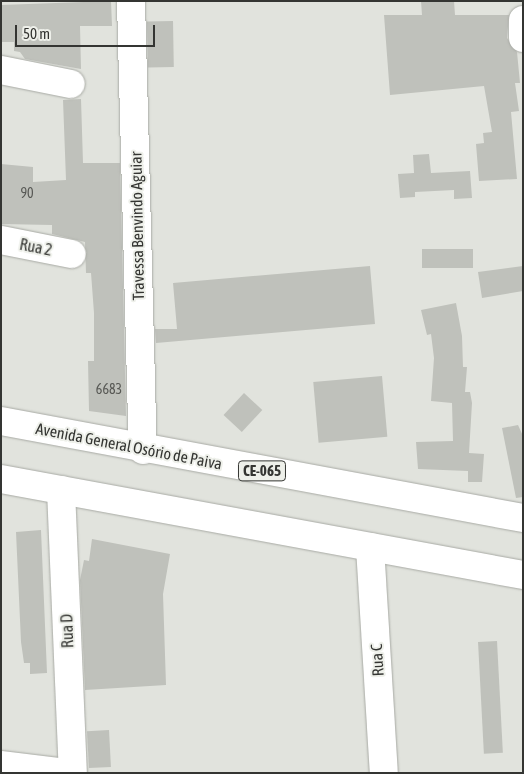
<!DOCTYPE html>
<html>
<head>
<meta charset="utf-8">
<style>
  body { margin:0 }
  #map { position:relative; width:524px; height:774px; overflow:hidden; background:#e1e3dd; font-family:"Asap Condensed",sans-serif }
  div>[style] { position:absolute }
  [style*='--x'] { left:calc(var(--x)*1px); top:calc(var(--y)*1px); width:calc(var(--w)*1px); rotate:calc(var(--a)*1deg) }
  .building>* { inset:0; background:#bfc1bb; transform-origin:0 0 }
  .roads { filter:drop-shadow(0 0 1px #a8aaa4) drop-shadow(0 0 1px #a8aaa4) }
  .minor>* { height:28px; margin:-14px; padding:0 14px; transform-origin:14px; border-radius:14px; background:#fff }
  .major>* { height:28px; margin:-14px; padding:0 14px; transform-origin:14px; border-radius:14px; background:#fff }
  span { translate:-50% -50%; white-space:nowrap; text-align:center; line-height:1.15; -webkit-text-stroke:4px #eef0ea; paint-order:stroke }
  .number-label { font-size:14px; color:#575854 }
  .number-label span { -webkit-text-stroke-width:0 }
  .shield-label span { padding:1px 4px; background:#eef0ea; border:1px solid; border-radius:4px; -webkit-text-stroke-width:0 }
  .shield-label { font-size:15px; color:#343532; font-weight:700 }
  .street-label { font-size:16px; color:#343532 }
  .frame { position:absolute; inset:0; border:2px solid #343532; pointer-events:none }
  .scale { position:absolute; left:15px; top:25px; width:140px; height:22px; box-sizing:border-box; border:2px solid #343532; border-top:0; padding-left:6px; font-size:15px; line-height:18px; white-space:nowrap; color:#343532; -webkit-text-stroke:4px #eef0ea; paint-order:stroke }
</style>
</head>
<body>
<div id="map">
  <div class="building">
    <i style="clip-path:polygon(111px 1px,112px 26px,80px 26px,81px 69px,25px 59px,20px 52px,14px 51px,14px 42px,1px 42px,1px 5px)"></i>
    <i style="clip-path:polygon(421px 1px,454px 1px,455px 15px,509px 15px,507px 38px,517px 52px,520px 83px,515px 83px,519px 111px,511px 112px,517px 179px,479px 181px,476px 144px,484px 143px,483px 133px,492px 132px,484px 86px,390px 95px,384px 15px,422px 15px)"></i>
    <i style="left:173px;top:21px;width:46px;height:26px;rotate:89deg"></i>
    <i style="clip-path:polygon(81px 99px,83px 163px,120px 163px,126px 416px,89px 411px,88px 361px,94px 361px,94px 313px,91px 273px,86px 273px,85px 242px,52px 234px,52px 225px,1px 224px,1px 164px,33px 167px,33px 182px,66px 180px,63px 100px)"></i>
    <i style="clip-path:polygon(429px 154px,431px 173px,470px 171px,472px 198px,454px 199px,454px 190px,415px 192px,415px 197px,400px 198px,398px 174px,414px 173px,413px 155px)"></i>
    <i style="left:473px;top:249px;width:19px;height:51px;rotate:90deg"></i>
    <i style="clip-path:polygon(370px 266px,375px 324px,156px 343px,155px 329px,177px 329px,173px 283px)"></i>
    <i style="clip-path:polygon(523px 266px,523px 291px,482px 298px,478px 272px)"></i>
    <i style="clip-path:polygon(456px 303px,462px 336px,463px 367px,467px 367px,465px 392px,470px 392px,472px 403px,469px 453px,484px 454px,482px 482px,468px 482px,468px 471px,418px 469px,416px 442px,453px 441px,452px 403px,431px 401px,434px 358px,431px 334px,427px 335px,421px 310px)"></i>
    <i style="left:382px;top:376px;width:61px;height:69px;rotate:85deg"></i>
    <i style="left:244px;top:393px;width:25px;height:30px;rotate:43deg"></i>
    <i style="clip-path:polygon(518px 425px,523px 436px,523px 497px,516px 498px,502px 428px)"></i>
    <i style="clip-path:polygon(41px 530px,47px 673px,30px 674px,30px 663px,24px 663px,21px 642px,16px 532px)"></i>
    <i style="clip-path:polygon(92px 539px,170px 554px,163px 594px,166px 685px,85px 690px,80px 580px,84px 560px,89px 561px)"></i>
    <i style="left:497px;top:641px;width:112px;height:19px;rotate:87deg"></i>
    <i style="left:109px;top:730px;width:37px;height:22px;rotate:87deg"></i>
  </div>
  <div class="roads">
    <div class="minor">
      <i style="--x:131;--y:1;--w:449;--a:88.5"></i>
      <i style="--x:523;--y:20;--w:18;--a:90"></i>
      <i style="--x:1;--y:70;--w:71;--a:11.3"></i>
      <i style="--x:1;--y:240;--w:72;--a:11.2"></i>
      <i style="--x:61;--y:490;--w:283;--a:87.6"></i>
      <i style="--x:370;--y:547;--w:226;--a:86.5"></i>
      <i style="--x:1;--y:765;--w:66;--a:6.9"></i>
    </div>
    <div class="major">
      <i style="--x:1;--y:421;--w:531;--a:10.53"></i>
      <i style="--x:1;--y:479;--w:531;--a:10.42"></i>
    </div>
  </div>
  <div class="number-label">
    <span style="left:27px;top:193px">90</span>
    <span style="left:109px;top:389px">6683</span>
  </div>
  <div class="shield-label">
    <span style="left:262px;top:471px">CE-065</span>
  </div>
  <div class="street-label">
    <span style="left:137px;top:226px;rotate:-91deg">Travessa Benvindo Aguiar</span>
    <span style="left:36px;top:247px;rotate:11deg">Rua 2</span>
    <span style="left:129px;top:446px;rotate:11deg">Avenida General Osório de Paiva</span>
    <span style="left:67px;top:631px;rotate:-92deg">Rua D</span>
    <span style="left:377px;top:660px;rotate:-93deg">Rua C</span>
  </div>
  <div class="frame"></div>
  <div class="scale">50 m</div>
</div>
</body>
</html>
